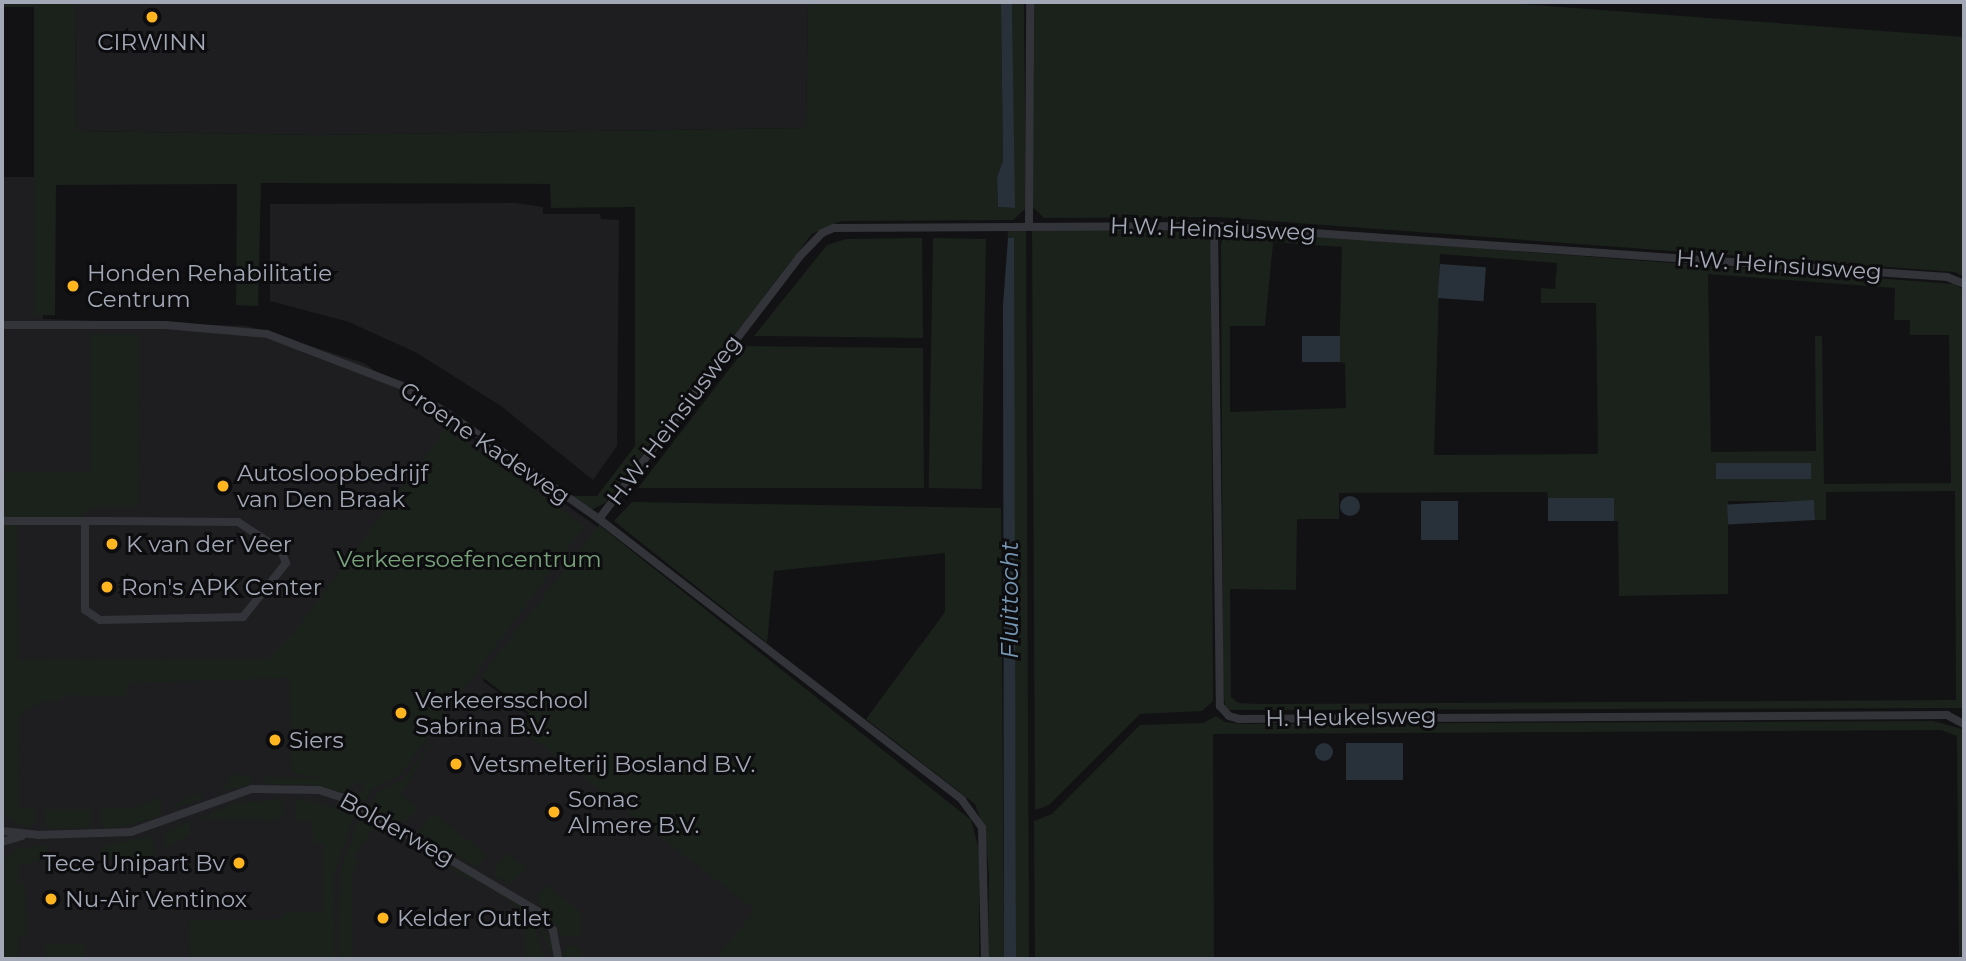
<!DOCTYPE html>
<html>
<head>
<meta charset="utf-8">
<style>
  body { margin:0 }
  #map { position:relative; width:1966px; height:961px; overflow:hidden; background:#121214; font-family:Montserrat,sans-serif }
  div>[style] { position:absolute }
  [style*='--x'] { left:calc(var(--x)*1px); top:calc(var(--y)*1px); width:calc(var(--w)*1px); rotate:calc(var(--a)*1deg) }
  .built>* { inset:0; background:#1e1e21 }
  .green>* { inset:0; background:#1a221b; transform-origin:0 0 }
  .round { border-radius:50% }
  .water>* { inset:0; background:#283139; transform-origin:0 0 }
  .street>* { height:8px; margin:-4px; padding:0 4px; transform-origin:4px; border-radius:4px; background:#333439 }
  .dots>* { width:19px; height:19px; translate:-50% -50%; box-sizing:border-box; border:4px solid #0d0d0f; border-radius:50% }
  span { translate:-50% -50%; white-space:nowrap; text-align:center; line-height:1.15; -webkit-text-stroke:6px #0d0d0f; paint-order:stroke }
  .poi-label { font-size:23px; color:#a3a8b6 }
  .left { translate:0 -50%; text-align:left }
  .right { translate:-100% -50%; text-align:right }
  .street-label { font-size:23px; color:#a3a8b6 }
  .park-label { font-size:23px; color:#78a37b }
  .water-label { font-size:24px; color:#7697b4; font-style:italic }
  .frame { position:absolute; inset:0; border:4px solid #a3a8b6; pointer-events:none }
</style>
</head>
<body>
<div id="map">
  <div class="built">
    <i style="clip-path:polygon(75px 2px,808px 2px,806px 128px,316px 135px,76px 131px)"></i>
    <i style="clip-path:polygon(2px 177px,46px 177px,43px 319px,247px 326px,364px 363px,602px 530px,483px 681px,771px 897px,728px 959px,2px 959px)"></i>
    <i style="clip-path:polygon(516px 203px,543px 207px,543px 214px,600px 214px,601px 219px,619px 220px,617px 446px,593px 480px,501px 406px,417px 353px,349px 322px,270px 301px,270px 204px)"></i>
  </div>
  <div class="green">
    <i style="clip-path:polygon(2px 2px,75px 2px,76px 131px,316px 135px,806px 128px,808px 2px,1001px 2px,1003px 161px,997px 177px,998px 207px,1014px 208px,1012px 2px,1024px 2px,1026px 208px,1013px 220px,841px 221px,812px 234px,605px 503px,591px 510px,566px 496px,597px 496px,635px 446px,635px 207px,551px 208px,550px 184px,261px 183px,258px 306px,236px 305px,237px 184px,56px 185px,55px 315px,34px 315px,34px 7px,2px 7px)"></i>
    <i style="clip-path:polygon(1032px 2px,1492px 2px,1964px 37px,1964px 277px,1955px 272px,1217px 217px,1044px 218px,1033px 207px)"></i>
    <i style="clip-path:polygon(1007px 227px,1026px 227px,1029px 959px,1016px 959px,1013px 238px,1008px 238px)"></i>
    <i style="clip-path:polygon(1200px 228px,1208px 234px,1211px 247px,1213px 701px,1202px 711px,1140px 714px,1049px 805px,1035px 810px,1032px 229px)"></i>
    <i style="clip-path:polygon(evenodd,1232px 230px,1954px 284px,1964px 290px,1964px 708px,1229px 710px,1225px 706px,1223px 681px,1221px 244px,1224px 235px,1232px 230px,1273px 242px,1342px 247px,1339px 362px,1345px 363px,1346px 408px,1230px 412px,1230px 326px,1265px 326px,1273px 242px,1232px 230px,1440px 254px,1557px 263px,1555px 289px,1541px 288px,1541px 303px,1596px 303px,1598px 454px,1434px 455px,1440px 254px,1232px 230px,1708px 274px,1895px 288px,1894px 320px,1910px 320px,1910px 335px,1949px 335px,1951px 483px,1824px 484px,1822px 336px,1815px 336px,1816px 451px,1711px 452px,1708px 274px,1232px 230px,1716px 464px,1811px 478px,1717px 479px,1716px 464px,1232px 230px,1955px 491px,1956px 700px,1260px 704px,1238px 703px,1231px 697px,1230px 589px,1296px 590px,1297px 519px,1339px 519px,1339px 493px,1547px 492px,1548px 500px,1614px 498px,1614px 521px,1618px 521px,1619px 596px,1728px 594px,1728px 501px,1814px 501px,1815px 520px,1826px 520px,1826px 492px,1955px 491px)"></i>
    <i style="clip-path:polygon(922px 238px,923px 338px,754px 336px,827px 245px,846px 239px)"></i>
    <i style="left:933px;top:238px;width:53px;height:250px;rotate:1deg"></i>
    <i style="clip-path:polygon(90px 333px,139px 335px,138px 507px,91px 507px,79px 518px,2px 518px,2px 472px,90px 472px)"></i>
    <i style="clip-path:polygon(747px 346px,923px 348px,924px 488px,638px 488px)"></i>
    <i style="clip-path:polygon(446px 428px,585px 526px,400px 775px,373px 789px,363px 802px,358px 797px,365px 783px,357px 782px,345px 793px,313px 785px,266px 784px,262px 777px,327px 778px,292px 773px,289px 678px,127px 683px,127px 696px,62px 695px,62px 701px,45px 701px,23px 712px,18px 719px,19px 808px,35px 809px,35px 822px,29px 828px,2px 815px,2px 525px,17px 525px,18px 660px,268px 659px,292px 635px)"></i>
    <i style="clip-path:polygon(632px 502px,1001px 508px,1004px 959px,988px 959px,989px 875px,985px 832px,975px 804px,866px 719px,945px 612px,945px 553px,774px 571px,767px 643px,614px 521px)"></i>
    <i style="clip-path:polygon(599px 525px,971px 820px,979px 850px,979px 959px,715px 959px,755px 910px,519px 728px,529px 713px,481px 676px)"></i>
    <i style="clip-path:polygon(1216px 716px,1225px 722px,1243px 724px,1933px 721px,1962px 729px,1964px 959px,1959px 959px,1957px 736px,1941px 730px,1213px 734px,1214px 959px,1035px 959px,1034px 821px,1052px 814px,1140px 725px,1203px 723px)"></i>
    <i style="clip-path:polygon(439px 732px,401px 794px,418px 809px,405px 822px,397px 822px,369px 807px,378px 792px,403px 780px)"></i>
    <i style="clip-path:polygon(230px 775px,246px 775px,254px 777px,249px 785px,223px 791px)"></i>
    <i style="clip-path:polygon(201px 792px,203px 799px,173px 808px,173px 805px)"></i>
    <i style="clip-path:polygon(161px 796px,161px 815px,156px 818px,107px 830px,101px 826px,101px 808px,134px 808px)"></i>
    <i style="clip-path:polygon(281px 799px,285px 814px,278px 820px,200px 819px,232px 804px)"></i>
    <i style="clip-path:polygon(296px 799px,331px 806px,354px 816px,334px 875px,335px 959px,190px 959px,189px 920px,281px 919px,283px 913px,323px 912px,323px 844px,313px 843px,312px 820px,294px 820px)"></i>
    <i style="clip-path:polygon(43px 809px,92px 809px,90px 828px,47px 829px)"></i>
    <i style="clip-path:polygon(429px 816px,436px 816px,487px 855px,477px 868px,418px 833px)"></i>
    <i style="clip-path:polygon(359px 819px,374px 828px,354px 856px,359px 860px,352px 874px,353px 959px,339px 959px,341px 869px)"></i>
    <i style="clip-path:polygon(190px 821px,191px 834px,164px 850px,166px 832px)"></i>
    <i style="clip-path:polygon(153px 835px,154px 856px,99px 860px,99px 847px)"></i>
    <i style="clip-path:polygon(51px 845px,40px 861px,19px 865px,19px 884px,25px 884px,26px 935px,19px 935px,18px 959px,2px 959px,2px 861px,19px 848px)"></i>
    <i style="clip-path:polygon(420px 850px,471px 876px,472px 881px)"></i>
    <i style="clip-path:polygon(506px 853px,527px 868px,511px 883px,495px 877px,495px 869px)"></i>
    <i style="clip-path:polygon(484px 884px,530px 911px,551px 940px,553px 959px,537px 921px)"></i>
    <i style="clip-path:polygon(546px 885px,580px 911px,582px 932px,578px 937px,561px 936px,539px 903px,536px 897px)"></i>
    <i style="clip-path:polygon(525px 920px,535px 929px,545px 959px,525px 959px)"></i>
    <i style="left:46px;top:944px;width:38px;height:15px"></i>
    <i class="round" style="left:564px;top:945px;width:18px;height:18px"></i>
  </div>
  <div class="water">
    <i style="clip-path:polygon(1001px 2px,1012px 2px,1015px 208px,998px 207px,997px 177px,1003px 161px)"></i>
    <i style="clip-path:polygon(1008px 238px,1014px 238px,1016px 959px,1004px 959px,1003px 305px)"></i>
    <i style="left:1440px;top:264px;width:46px;height:34px;rotate:4deg"></i>
    <i style="left:1302px;top:336px;width:38px;height:26px"></i>
    <i style="left:1716px;top:463px;width:95px;height:16px"></i>
    <i class="round" style="left:1340px;top:496px;width:20px;height:20px"></i>
    <i style="left:1614px;top:498px;width:23px;height:66px;rotate:90deg"></i>
    <i style="left:1814px;top:500px;width:20px;height:87px;rotate:87deg"></i>
    <i style="left:1421px;top:501px;width:37px;height:39px"></i>
    <i class="round" style="left:1315px;top:743px;width:18px;height:18px"></i>
    <i style="left:1346px;top:743px;width:57px;height:37px"></i>
  </div>
  <div class="street">
    <i style="--x:1029;--y:225;--w:223;--a:-89.7"></i>
    <i style="--x:1214;--y:226;--w:480;--a:89.3"></i>
    <i style="--x:1220;--y:706;--w:13;--a:48"></i>
    <i style="--x:1229;--y:716;--w:10;--a:17"></i>
    <i style="--x:1239;--y:719;--w:708;--a:-0.32"></i>
    <i style="--x:1947;--y:715;--w:19;--a:28"></i>
    <i style="--x:2;--y:325;--w:163;--a:0"></i>
    <i style="--x:165;--y:325;--w:102;--a:5"></i>
    <i style="--x:267;--y:334;--w:148;--a:21"></i>
    <i style="--x:405;--y:387;--w:53;--a:31.9"></i>
    <i style="--x:450;--y:415;--w:182;--a:34.9"></i>
    <i style="--x:599;--y:519;--w:459;--a:37.7"></i>
    <i style="--x:962;--y:800;--w:34;--a:54"></i>
    <i style="--x:982;--y:828;--w:131;--a:88.7"></i>
    <i style="--x:599;--y:519;--w:330;--a:-52.6"></i>
    <i style="--x:799;--y:257;--w:33;--a:-46"></i>
    <i style="--x:822;--y:233;--w:13;--a:-23"></i>
    <i style="--x:834;--y:228;--w:380;--a:-0.3"></i>
    <i style="--x:1214;--y:226;--w:735;--a:3.98"></i>
    <i style="--x:1947;--y:277;--w:18;--a:22"></i>
    <i style="--x:2;--y:521;--w:103;--a:0"></i>
    <i style="--x:105;--y:521;--w:133;--a:0.4"></i>
    <i style="--x:238;--y:522;--w:51;--a:33.1"></i>
    <i style="--x:281;--y:550;--w:14;--a:69"></i>
    <i style="--x:286;--y:563;--w:69;--a:128.5"></i>
    <i style="--x:243;--y:617;--w:143;--a:178.8"></i>
    <i style="--x:100;--y:620;--w:18;--a:-146"></i>
    <i style="--x:85;--y:610;--w:89;--a:-90"></i>
    <i style="--x:2;--y:831;--w:36;--a:6"></i>
    <i style="--x:38;--y:835;--w:93;--a:-1.8"></i>
    <i style="--x:131;--y:832;--w:128;--a:-19.6"></i>
    <i style="--x:252;--y:789;--w:67;--a:0.9"></i>
    <i style="--x:319;--y:790;--w:32;--a:18"></i>
    <i style="--x:349;--y:800;--w:223;--a:30.5"></i>
    <i style="--x:541;--y:913;--w:21;--a:55"></i>
    <i style="--x:553;--y:930;--w:29;--a:80"></i>
    <i style="--x:2;--y:842;--w:21;--a:-17"></i>
  </div>
  <div class="dots">
    <i style="left:152px;top:17px;background:#ffb51f"></i>
    <i style="left:73px;top:286px;background:#ffb51f"></i>
    <i style="left:223px;top:486px;background:#ffb51f"></i>
    <i style="left:112px;top:544px;background:#ffb51f"></i>
    <i style="left:107px;top:587px;background:#ffb51f"></i>
    <i style="left:401px;top:713px;background:#ffb51f"></i>
    <i style="left:275px;top:740px;background:#ffb51f"></i>
    <i style="left:456px;top:764px;background:#ffb51f"></i>
    <i style="left:554px;top:812px;background:#ffb51f"></i>
    <i style="left:239px;top:863px;background:#ffb51f"></i>
    <i style="left:51px;top:899px;background:#ffb51f"></i>
    <i style="left:383px;top:918px;background:#ffb51f"></i>
  </div>
  <div class="poi-label">
    <span style="left:152px;top:42px">CIRWINN</span>
    <span class="left" style="left:87px;top:286px">Honden Rehabilitatie<br>Centrum</span>
    <span class="left" style="left:237px;top:486px">Autosloopbedrijf<br>van Den Braak</span>
    <span class="left" style="left:126px;top:544px">K van der Veer</span>
    <span class="left" style="left:121px;top:587px">Ron's APK Center</span>
    <span class="left" style="left:415px;top:713px">Verkeersschool<br>Sabrina B.V.</span>
    <span class="left" style="left:289px;top:740px">Siers</span>
    <span class="left" style="left:470px;top:764px">Vetsmelterij Bosland B.V.</span>
    <span class="left" style="left:568px;top:812px">Sonac<br>Almere B.V.</span>
    <span class="right" style="left:225px;top:863px">Tece Unipart Bv</span>
    <span class="left" style="left:65px;top:899px">Nu-Air Ventinox</span>
    <span class="left" style="left:397px;top:918px">Kelder Outlet</span>
  </div>
  <div class="street-label">
    <span style="left:1213px;top:229px;rotate:2deg">H.W. Heinsiusweg</span>
    <span style="left:1779px;top:265px;rotate:4deg">H.W. Heinsiusweg</span>
    <span style="left:674px;top:420px;rotate:-53deg">H.W. Heinsiusweg</span>
    <span style="left:485px;top:443px;rotate:34deg">Groene Kadeweg</span>
    <span style="left:1351px;top:717px;rotate:-1deg">H. Heukelsweg</span>
    <span style="left:397px;top:829px;rotate:29deg">Bolderweg</span>
  </div>
  <div class="park-label">
    <span style="left:469px;top:559px">Verkeersoefencentrum</span>
  </div>
  <div class="water-label">
    <span style="left:1010px;top:600px;rotate:-90deg">Fluittocht</span>
  </div>
  <div class="frame"></div>
</div>
</body>
</html>
